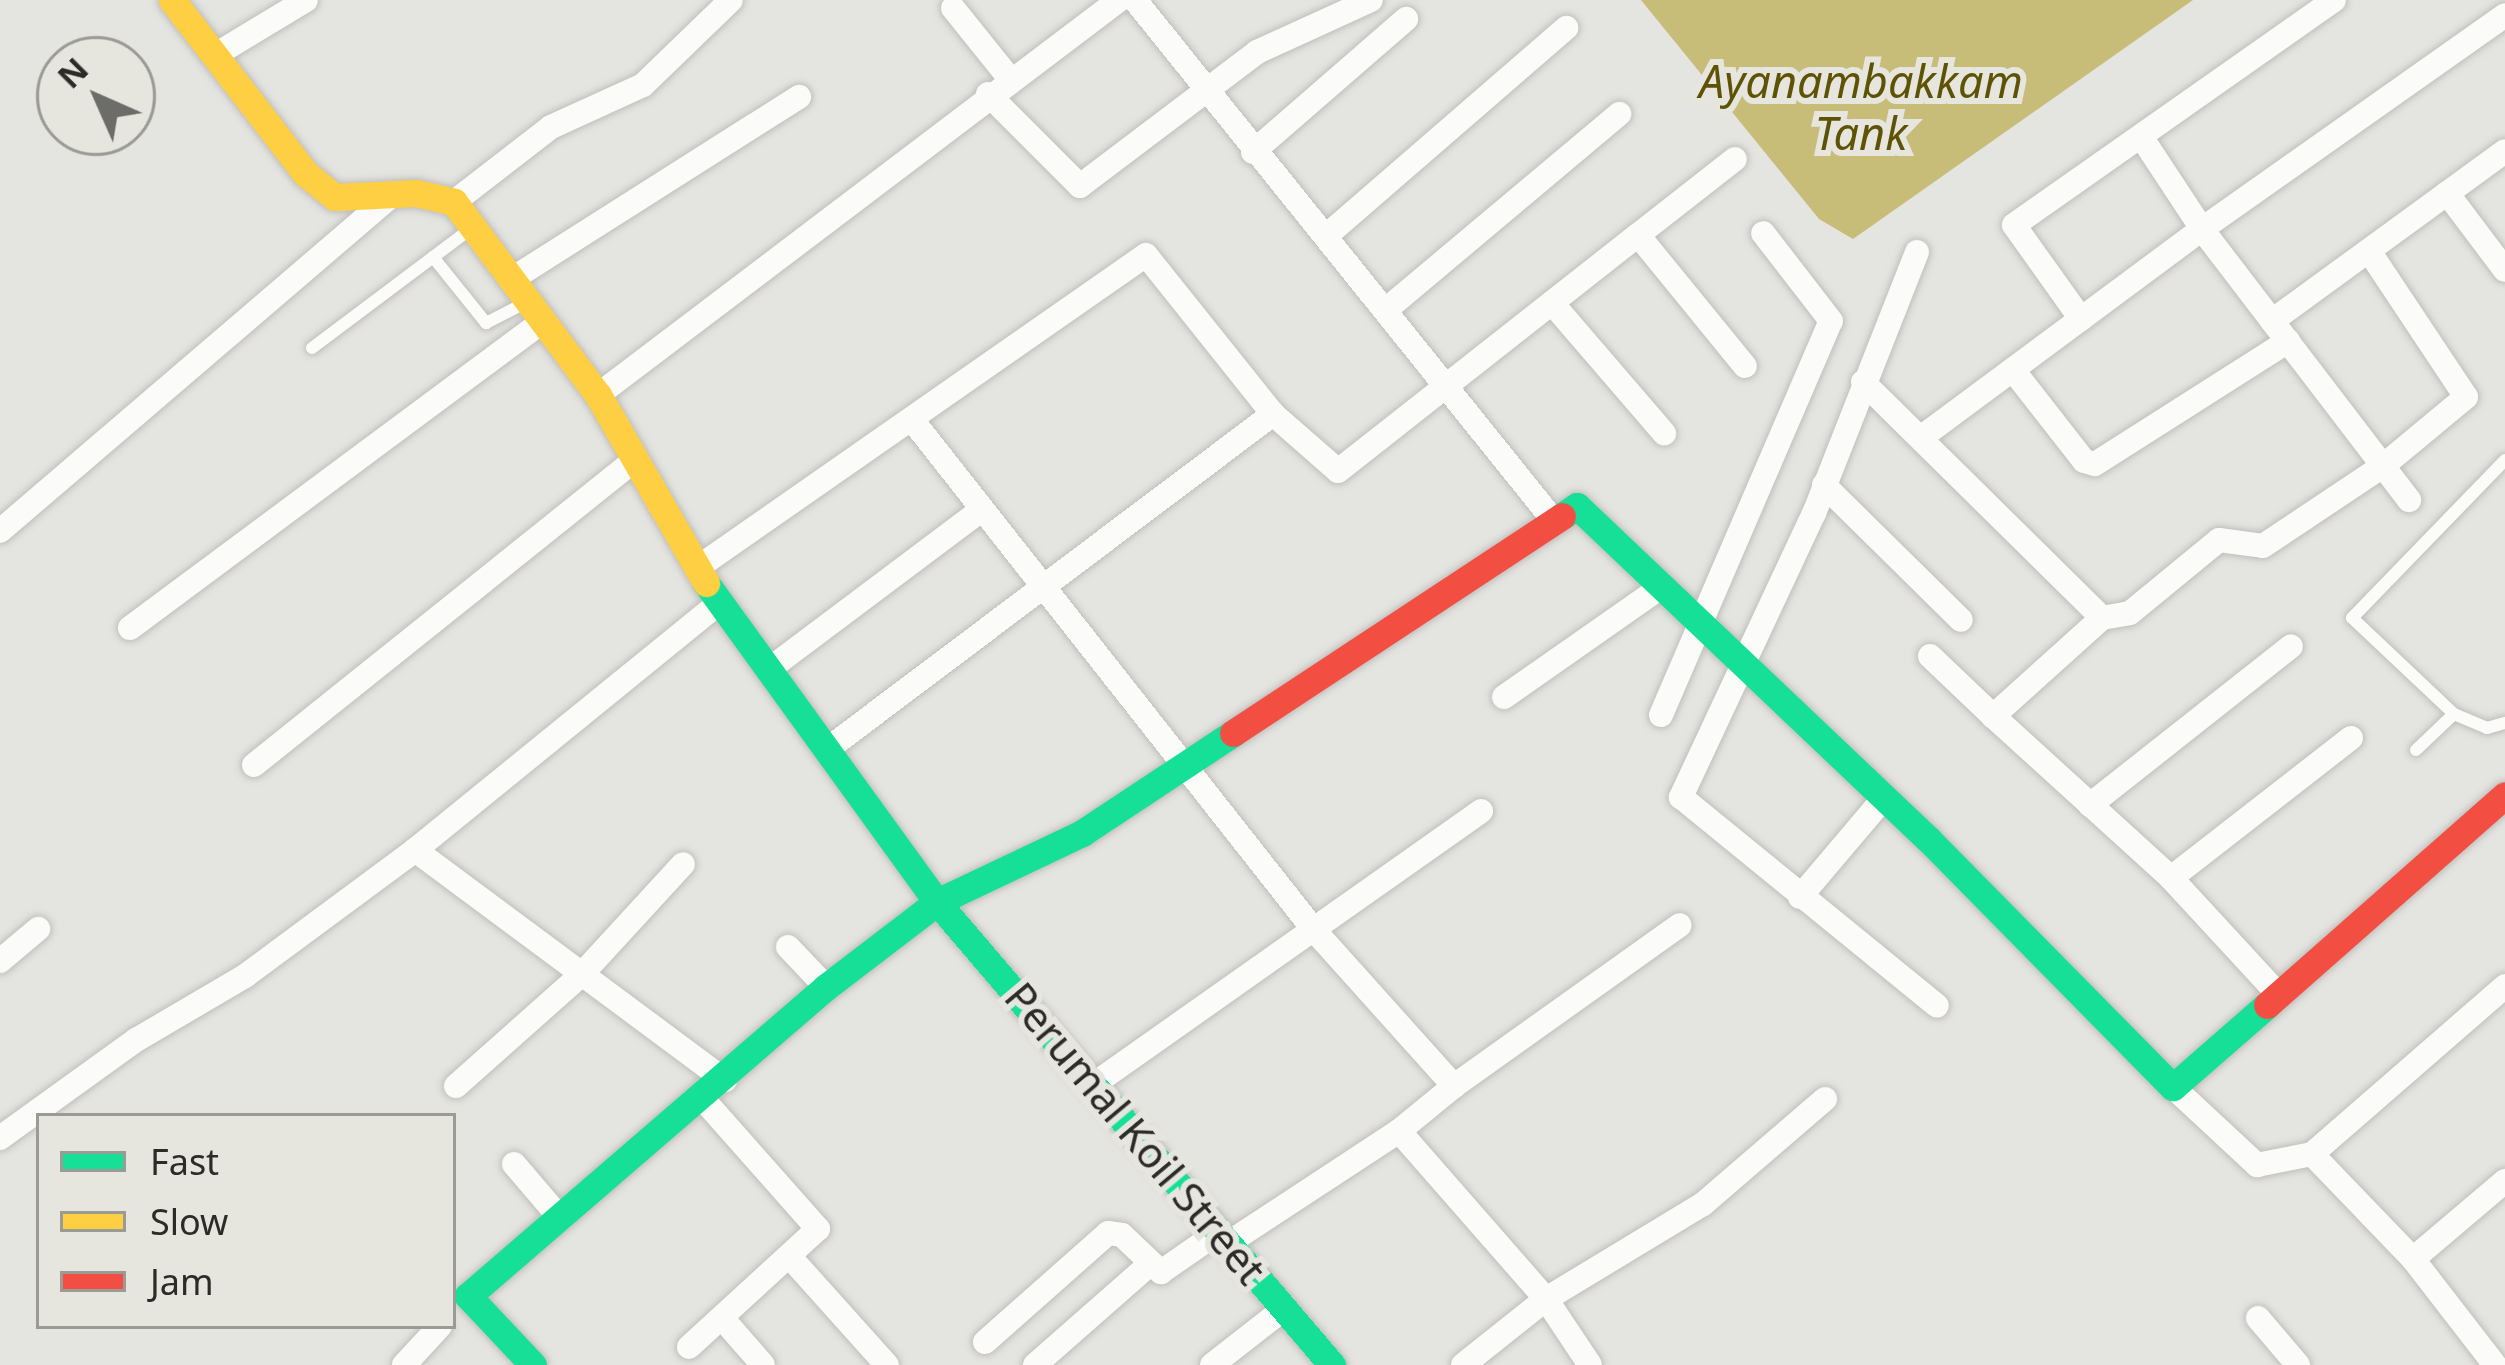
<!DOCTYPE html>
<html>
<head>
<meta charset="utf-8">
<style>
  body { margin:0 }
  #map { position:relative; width:2505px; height:1365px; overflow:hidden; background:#e4e4e0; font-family:"Noto Sans",sans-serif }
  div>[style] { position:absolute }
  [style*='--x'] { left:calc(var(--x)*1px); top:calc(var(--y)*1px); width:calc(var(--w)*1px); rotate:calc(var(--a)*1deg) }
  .water>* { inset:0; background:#c7bc78 }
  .roads { filter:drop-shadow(0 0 3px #c0bfbc) drop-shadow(0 0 3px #c0bfbc) }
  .lane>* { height:12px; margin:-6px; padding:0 6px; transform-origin:6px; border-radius:6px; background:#fbfbfa }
  .street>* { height:24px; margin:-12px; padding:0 12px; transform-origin:12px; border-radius:12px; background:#fbfbfa }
  .fast>* { height:27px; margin:-13.5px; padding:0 13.5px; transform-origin:13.5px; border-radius:13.5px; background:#16e098 }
  .slow>* { height:27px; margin:-13.5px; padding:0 13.5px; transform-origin:13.5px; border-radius:13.5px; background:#ffcf43 }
  .jam>* { height:27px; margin:-13.5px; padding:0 13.5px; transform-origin:13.5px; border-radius:13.5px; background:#f24e42 }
  span { translate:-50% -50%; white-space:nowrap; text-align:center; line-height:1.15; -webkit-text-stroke:12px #e6e5de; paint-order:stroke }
  .street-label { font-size:42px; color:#2b2b28 }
  .water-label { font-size:45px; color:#5e5305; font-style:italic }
  .legend { position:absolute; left:36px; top:1113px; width:420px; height:216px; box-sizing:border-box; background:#e6e5de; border:3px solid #9b9b95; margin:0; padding:15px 21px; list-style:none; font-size:36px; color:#2b2b28 }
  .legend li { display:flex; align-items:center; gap:24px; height:60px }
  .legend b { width:60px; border:3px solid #9b9b95 }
  .north { position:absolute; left:36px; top:36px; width:120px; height:120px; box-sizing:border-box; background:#e6e5de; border:3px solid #9b9b95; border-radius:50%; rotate:315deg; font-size:33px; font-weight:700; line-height:48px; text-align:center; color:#2b2b28 }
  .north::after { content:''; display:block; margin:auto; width:42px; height:54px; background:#6c6c68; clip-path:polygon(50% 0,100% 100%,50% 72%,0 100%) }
</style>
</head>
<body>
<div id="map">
  <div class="water">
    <i style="clip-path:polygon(1641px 0,2193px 0,1853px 239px,1819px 219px)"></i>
  </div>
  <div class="roads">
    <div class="lane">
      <i style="--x:433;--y:257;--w:85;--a:51.2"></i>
      <i style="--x:486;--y:323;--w:44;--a:-27.1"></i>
      <i style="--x:312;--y:348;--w:200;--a:-36.9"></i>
      <i style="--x:2454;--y:714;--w:36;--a:23"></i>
      <i style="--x:2487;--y:728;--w:19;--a:-16"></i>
      <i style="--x:2416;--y:750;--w:52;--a:-43.5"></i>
      <i style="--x:2454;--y:714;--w:140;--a:-136.7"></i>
      <i style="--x:2352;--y:618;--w:220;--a:-45.9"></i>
    </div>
    <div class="street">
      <i style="--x:1135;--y:0;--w:669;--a:51.19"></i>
      <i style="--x:953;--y:8;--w:91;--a:51.2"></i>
      <i style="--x:215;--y:55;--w:106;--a:-31.1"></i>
      <i style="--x:988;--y:94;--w:130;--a:45"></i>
      <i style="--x:1080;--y:186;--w:222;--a:-37.1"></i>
      <i style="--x:1257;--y:52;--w:125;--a:-24.5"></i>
      <i style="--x:2142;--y:138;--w:109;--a:56.6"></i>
      <i style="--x:2202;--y:229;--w:371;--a:-35.2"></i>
      <i style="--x:1253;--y:152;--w:203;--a:-41"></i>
      <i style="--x:2447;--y:193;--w:96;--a:53"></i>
      <i style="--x:454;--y:202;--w:123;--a:-37.7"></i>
      <i style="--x:551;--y:127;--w:101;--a:-24.5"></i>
      <i style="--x:643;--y:85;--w:122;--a:-44"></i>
      <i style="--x:1638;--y:235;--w:123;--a:-38.1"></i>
      <i style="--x:1326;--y:236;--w:318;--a:-40.9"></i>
      <i style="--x:2369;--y:251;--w:175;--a:56.4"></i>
      <i style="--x:2466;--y:397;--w:108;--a:140.3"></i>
      <i style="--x:2383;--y:466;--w:43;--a:52.6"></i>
      <i style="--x:1917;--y:252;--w:281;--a:111.5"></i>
      <i style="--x:1814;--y:513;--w:314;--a:115.1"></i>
      <i style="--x:1681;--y:797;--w:330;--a:39.2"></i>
      <i style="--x:512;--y:279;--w:340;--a:-32.4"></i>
      <i style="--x:1552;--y:303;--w:172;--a:49.3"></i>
      <i style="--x:1388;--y:308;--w:302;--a:-40"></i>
      <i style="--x:2081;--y:319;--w:115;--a:-125.5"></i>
      <i style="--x:2014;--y:225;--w:391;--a:-35.1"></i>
      <i style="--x:2272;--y:321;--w:288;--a:-36.1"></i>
      <i style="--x:2013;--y:370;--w:115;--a:52"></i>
      <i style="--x:2084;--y:461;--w:11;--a:15"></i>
      <i style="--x:2095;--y:464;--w:229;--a:-32.5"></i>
      <i style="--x:1863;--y:382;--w:336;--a:44.6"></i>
      <i style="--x:2102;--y:618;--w:28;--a:-10"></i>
      <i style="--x:2130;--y:613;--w:115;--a:-39.4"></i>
      <i style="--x:2219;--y:540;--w:44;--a:7.8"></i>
      <i style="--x:2263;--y:546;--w:144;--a:-33.7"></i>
      <i style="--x:2383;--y:466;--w:298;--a:-127.4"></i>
      <i style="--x:2202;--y:229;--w:349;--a:143.4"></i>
      <i style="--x:598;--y:395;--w:654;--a:-37.17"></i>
      <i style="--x:913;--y:421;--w:648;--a:51.77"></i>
      <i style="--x:1314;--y:930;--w:210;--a:48.1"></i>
      <i style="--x:1454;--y:1086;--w:277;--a:-35.5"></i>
      <i style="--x:1824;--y:485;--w:192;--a:44.6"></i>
      <i style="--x:0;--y:531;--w:515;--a:-40.59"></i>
      <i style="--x:697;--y:568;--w:547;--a:-34.88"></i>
      <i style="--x:1146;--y:255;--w:203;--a:51.4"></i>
      <i style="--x:1273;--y:414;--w:86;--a:41.2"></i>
      <i style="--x:1338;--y:471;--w:382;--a:-38.2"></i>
      <i style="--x:1638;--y:235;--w:169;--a:50.8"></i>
      <i style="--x:2102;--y:618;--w:147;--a:138"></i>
      <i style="--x:1993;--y:716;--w:241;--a:42.3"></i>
      <i style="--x:2171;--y:878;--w:158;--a:47.3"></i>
      <i style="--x:130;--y:628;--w:515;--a:-36.62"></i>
      <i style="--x:1930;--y:656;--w:87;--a:43.6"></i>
      <i style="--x:768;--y:670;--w:266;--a:-36.9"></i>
      <i style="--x:1504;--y:697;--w:192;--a:-35"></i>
      <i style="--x:1661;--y:715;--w:429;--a:-66.7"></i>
      <i style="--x:1831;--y:321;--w:111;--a:-127.7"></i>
      <i style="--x:829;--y:748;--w:556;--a:-36.95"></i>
      <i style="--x:254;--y:765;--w:488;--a:-38.7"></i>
      <i style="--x:2090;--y:805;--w:256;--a:-38.3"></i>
      <i style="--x:415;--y:850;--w:390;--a:-39.1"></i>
      <i style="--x:2171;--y:878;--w:228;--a:-37.9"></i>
      <i style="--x:1800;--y:897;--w:130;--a:-49.7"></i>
      <i style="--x:788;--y:947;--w:55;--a:46.5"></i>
      <i style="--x:0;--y:961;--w:50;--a:-40.1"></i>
      <i style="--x:1097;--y:1082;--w:470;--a:-35.2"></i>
      <i style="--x:456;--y:1086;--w:169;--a:-41.6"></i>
      <i style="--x:582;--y:974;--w:149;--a:-47.4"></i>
      <i style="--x:2173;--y:1087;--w:115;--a:42.9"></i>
      <i style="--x:2257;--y:1165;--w:56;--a:-11.3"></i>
      <i style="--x:2312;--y:1154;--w:146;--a:46.1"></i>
      <i style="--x:2413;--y:1259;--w:134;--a:52.3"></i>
      <i style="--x:1399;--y:1131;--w:71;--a:-39.3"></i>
      <i style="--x:0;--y:1138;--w:168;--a:-35.8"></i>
      <i style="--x:136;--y:1040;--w:126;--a:-30.4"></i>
      <i style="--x:245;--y:976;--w:212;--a:-36.5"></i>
      <i style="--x:415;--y:850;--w:386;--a:36.6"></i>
      <i style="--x:2312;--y:1154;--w:256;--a:-41"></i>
      <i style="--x:514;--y:1164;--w:72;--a:49.5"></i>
      <i style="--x:1230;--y:1242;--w:202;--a:-33.3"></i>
      <i style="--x:1399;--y:1131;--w:223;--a:48.8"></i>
      <i style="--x:1546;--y:1299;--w:184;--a:-31.2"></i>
      <i style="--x:1703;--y:1204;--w:161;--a:-40.7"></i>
      <i style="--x:790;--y:1257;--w:145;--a:48.1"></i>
      <i style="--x:2413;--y:1259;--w:121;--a:-40.3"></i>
      <i style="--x:722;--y:1318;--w:62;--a:48.9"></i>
      <i style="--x:2258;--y:1318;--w:62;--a:49.6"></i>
      <i style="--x:985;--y:1342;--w:164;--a:-41.5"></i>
      <i style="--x:1108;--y:1233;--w:14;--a:8"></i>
      <i style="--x:1122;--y:1235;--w:54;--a:43.5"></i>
      <i style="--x:1161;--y:1272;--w:72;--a:-34.8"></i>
      <i style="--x:689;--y:1347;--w:175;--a:-42.5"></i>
      <i style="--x:818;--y:1229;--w:175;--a:-131.5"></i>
      <i style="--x:404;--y:1365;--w:53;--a:-47.3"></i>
      <i style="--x:1035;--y:1365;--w:153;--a:-41.3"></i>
      <i style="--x:1212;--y:1365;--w:93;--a:-38"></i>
      <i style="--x:1463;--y:1365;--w:106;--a:-38.5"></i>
      <i style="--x:1546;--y:1299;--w:79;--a:56.3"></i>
    </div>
    <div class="fast">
      <i style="--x:1562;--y:516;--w:18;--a:-34"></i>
      <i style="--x:1577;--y:506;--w:485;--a:43.5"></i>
      <i style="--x:1929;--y:840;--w:347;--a:45.4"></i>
      <i style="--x:2173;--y:1087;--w:125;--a:-41.1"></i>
      <i style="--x:706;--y:583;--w:394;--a:54.1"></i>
      <i style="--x:937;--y:902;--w:609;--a:49.53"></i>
      <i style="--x:533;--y:1365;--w:95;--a:-133.3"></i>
      <i style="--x:468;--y:1296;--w:473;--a:-40.8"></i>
      <i style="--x:826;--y:987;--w:140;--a:-37.4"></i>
      <i style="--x:937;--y:902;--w:161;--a:-25.4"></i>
      <i style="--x:1082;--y:833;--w:181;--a:-33.5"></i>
    </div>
    <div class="slow">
      <i style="--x:172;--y:0;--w:218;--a:52.4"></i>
      <i style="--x:305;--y:173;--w:38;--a:39"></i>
      <i style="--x:335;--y:197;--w:81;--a:-2.8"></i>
      <i style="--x:416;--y:193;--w:39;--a:13"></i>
      <i style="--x:454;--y:202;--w:241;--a:53.3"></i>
      <i style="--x:598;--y:395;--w:217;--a:60.1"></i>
    </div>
    <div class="jam">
      <i style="--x:1233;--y:733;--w:394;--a:-33.4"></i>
      <i style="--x:2267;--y:1005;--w:317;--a:-41.4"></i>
    </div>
  </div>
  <div class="street-label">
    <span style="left:1136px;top:1133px;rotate:50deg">Perumal Koil Street</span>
  </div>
  <div class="water-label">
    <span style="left:1861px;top:107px">Ayanambakkam<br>Tank</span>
  </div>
  <ul class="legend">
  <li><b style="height:15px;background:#16e098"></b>Fast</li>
  <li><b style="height:15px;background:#ffcf43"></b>Slow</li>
  <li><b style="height:15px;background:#f24e42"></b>Jam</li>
  </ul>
  <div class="north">N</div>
</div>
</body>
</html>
